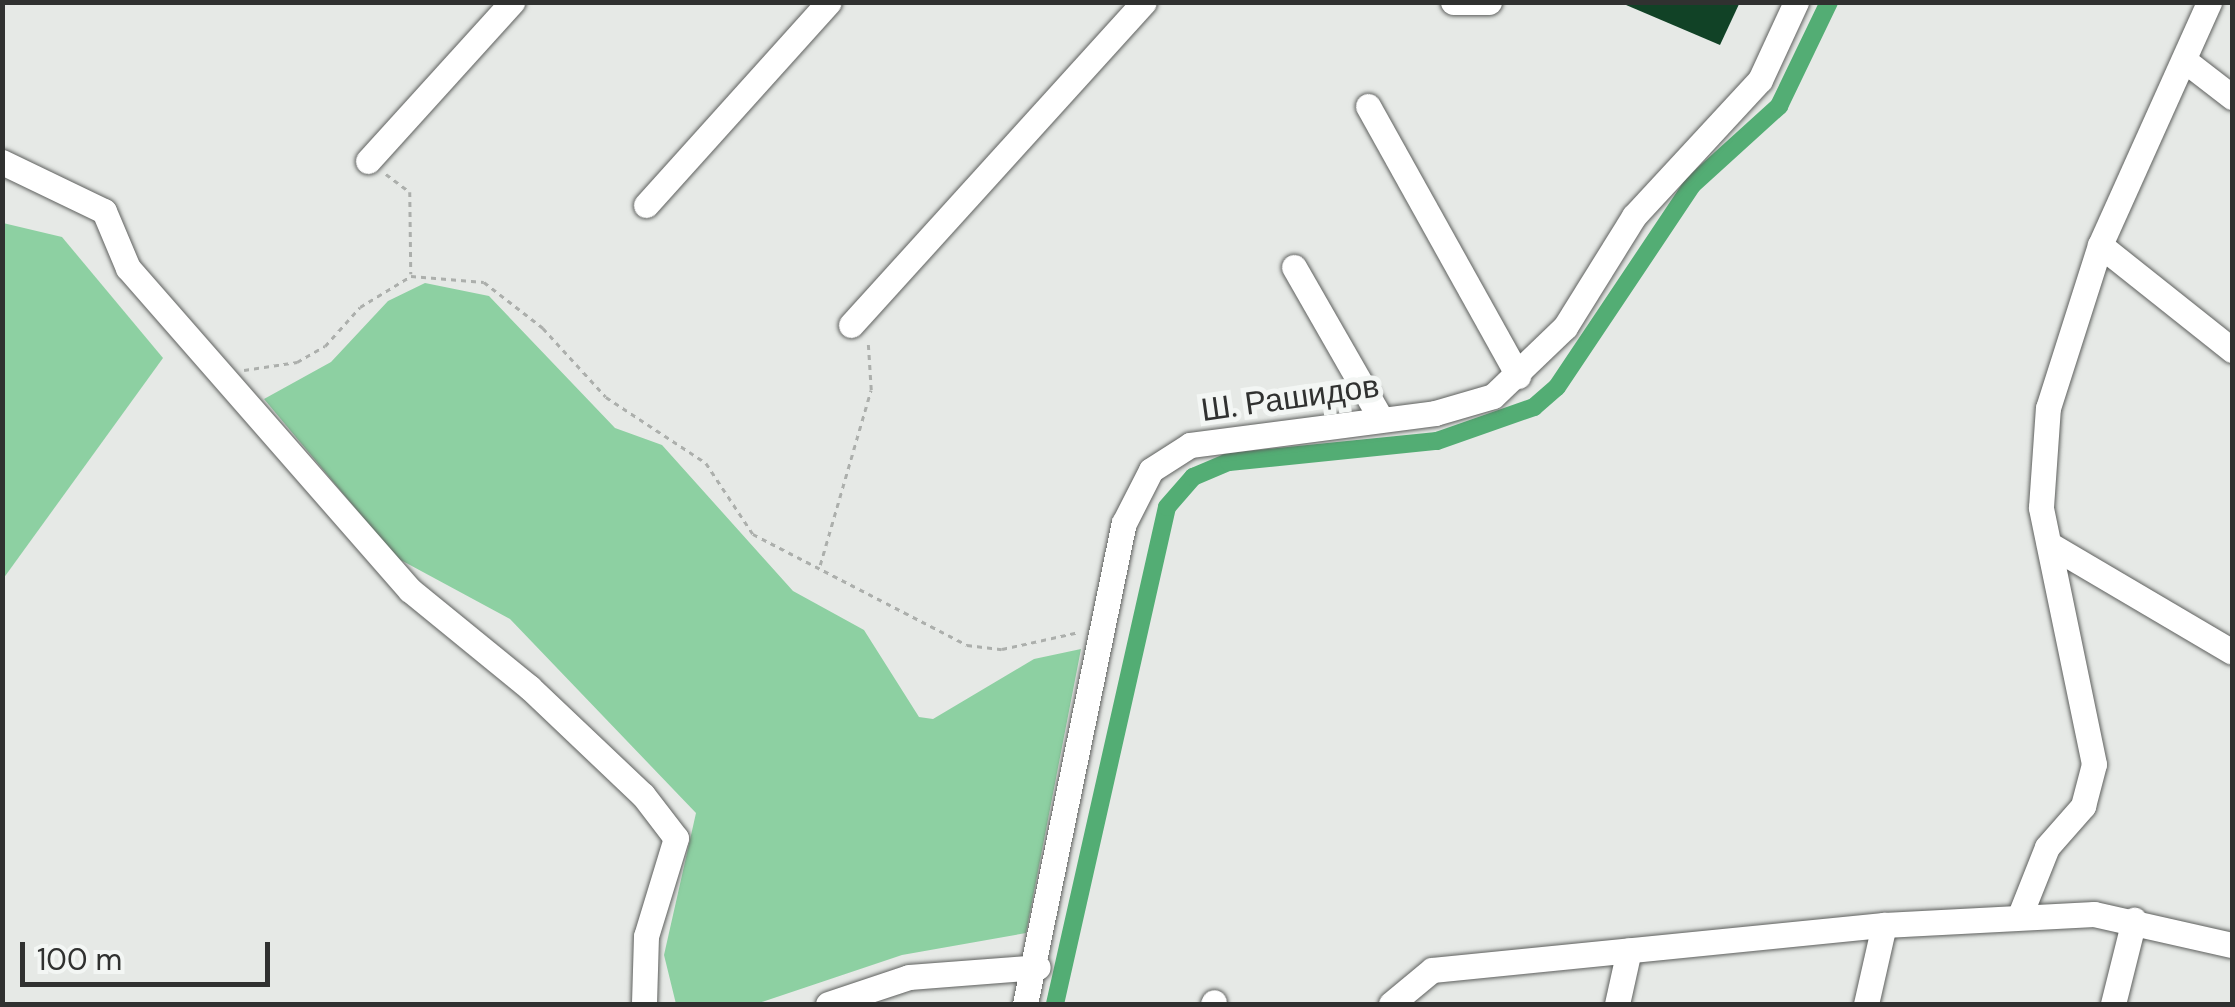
<!DOCTYPE html>
<html>
<head>
<meta charset="utf-8">
<style>
  body { margin:0 }
  #map { position:relative; width:2235px; height:1007px; overflow:hidden; background:#e6e9e6; font-family:"DM Sans",sans-serif }
  div>[style] { position:absolute }
  [style*='--x'] { left:calc(var(--x)*1px); top:calc(var(--y)*1px); width:calc(var(--w)*1px); rotate:calc(var(--a)*1deg) }
  .green>* { inset:0; background:#8dd0a2 }
  .canal>* { height:18px; margin:-9px; padding:0 9px; transform-origin:9px; border-radius:9px; background:#53ad74 }
  .building>* { inset:0; background:#114226 }
  .path>* { height:2.5px; margin-top:-1.25px; transform-origin:0; background:repeating-linear-gradient(90deg,#acafac 0 5px,transparent 0 10px) }
  .roads { filter:drop-shadow(0 0 2px #5e605e) drop-shadow(0 0 2px #5e605e) }
  .minor>* { height:25px; margin:-12.5px; padding:0 12.5px; transform-origin:12.5px; border-radius:12.5px; background:#fff }
  span { translate:-50% -50%; white-space:nowrap; text-align:center; line-height:1.15; -webkit-text-stroke:10px #f3f6f4; paint-order:stroke }
  .street-label { font-size:32px; color:#303130 }
  .frame { position:absolute; inset:0; border:5px solid #303130; pointer-events:none }
  .scale { position:absolute; left:20px; top:942px; width:250px; height:45px; box-sizing:border-box; border:5px solid #303130; border-top:0; padding-left:12px; font-size:30px; line-height:35px; white-space:nowrap; color:#303130; -webkit-text-stroke:8px #f3f6f4; paint-order:stroke }
</style>
</head>
<body>
<div id="map">
  <div class="green">
    <i style="clip-path:polygon(3px 223px,62px 237px,163px 358px,3px 579px)"></i>
    <i style="clip-path:polygon(425px 283px,489px 296px,615px 428px,662px 445px,793px 591px,864px 630px,919px 717px,933px 719px,1034px 659px,1081px 649px,1026px 933px,902px 955px,756px 1004px,676px 1004px,664px 955px,696px 813px,510px 619px,397px 558px,264px 399px,331px 362px,388px 301px)"></i>
  </div>
  <div class="canal">
    <i style="--x:1055;--y:1004;--w:509;--a:-77.3"></i>
    <i style="--x:1167;--y:507;--w:40;--a:-49"></i>
    <i style="--x:1193;--y:477;--w:39;--a:-23"></i>
    <i style="--x:1229;--y:462;--w:209;--a:-5.8"></i>
    <i style="--x:1437;--y:441;--w:103;--a:-19.3"></i>
    <i style="--x:1534;--y:407;--w:30;--a:-41"></i>
    <i style="--x:1557;--y:387;--w:243;--a:-56.2"></i>
    <i style="--x:1692;--y:185;--w:118;--a:-42.2"></i>
    <i style="--x:1779;--y:106;--w:115;--a:-64.3"></i>
  </div>
  <div class="building">
    <i style="clip-path:polygon(1619px 2px,1740px 2px,1720px 45px)"></i>
  </div>
  <div class="path">
    <i style="--x:386;--y:174;--w:30;--a:37"></i>
    <i style="--x:410;--y:192;--w:82;--a:89.3"></i>
    <i style="--x:244;--y:370;--w:54;--a:-8.6"></i>
    <i style="--x:297;--y:362;--w:32;--a:-30"></i>
    <i style="--x:325;--y:346;--w:52;--a:-48.1"></i>
    <i style="--x:360;--y:307;--w:60;--a:-31.3"></i>
    <i style="--x:411;--y:276;--w:73;--a:4.7"></i>
    <i style="--x:484;--y:282;--w:75;--a:37.9"></i>
    <i style="--x:543;--y:328;--w:93;--a:47.6"></i>
    <i style="--x:606;--y:397;--w:120;--a:33.4"></i>
    <i style="--x:706;--y:463;--w:85;--a:56.5"></i>
    <i style="--x:753;--y:534;--w:241;--a:27.4"></i>
    <i style="--x:967;--y:645;--w:35;--a:7"></i>
    <i style="--x:1002;--y:649;--w:79;--a:-12.4"></i>
    <i style="--x:820;--y:565;--w:182;--a:-73.8"></i>
    <i style="--x:871;--y:390;--w:48;--a:-93.6"></i>
  </div>
  <div class="roads">
    <div class="minor">
      <i style="--x:1453;--y:2;--w:36;--a:0"></i>
      <i style="--x:2188;--y:63;--w:56;--a:37.7"></i>
      <i style="--x:1368;--y:106;--w:309;--a:60.9"></i>
      <i style="--x:368;--y:161;--w:215;--a:-47.8"></i>
      <i style="--x:2;--y:162;--w:113;--a:25.7"></i>
      <i style="--x:104;--y:211;--w:62;--a:67.2"></i>
      <i style="--x:128;--y:268;--w:428;--a:48.8"></i>
      <i style="--x:410;--y:590;--w:154;--a:39.2"></i>
      <i style="--x:529;--y:687;--w:157;--a:43.5"></i>
      <i style="--x:643;--y:795;--w:54;--a:52.5"></i>
      <i style="--x:676;--y:838;--w:102;--a:107"></i>
      <i style="--x:646;--y:936;--w:68;--a:91.7"></i>
      <i style="--x:646;--y:205;--w:273;--a:-48"></i>
      <i style="--x:2100;--y:245;--w:169;--a:38.5"></i>
      <i style="--x:1294;--y:267;--w:173;--a:60.2"></i>
      <i style="--x:851;--y:325;--w:436;--a:-47.8"></i>
      <i style="--x:2049;--y:544;--w:212;--a:30.5"></i>
      <i style="--x:2020;--y:915;--w:73;--a:-68.3"></i>
      <i style="--x:2047;--y:847;--w:55;--a:-48.7"></i>
      <i style="--x:2083;--y:806;--w:43;--a:-75.3"></i>
      <i style="--x:2094;--y:764;--w:262;--a:-101.7"></i>
      <i style="--x:2041;--y:507;--w:99;--a:-86"></i>
      <i style="--x:2048;--y:408;--w:171;--a:-72.3"></i>
      <i style="--x:2100;--y:245;--w:266;--a:-65.8"></i>
      <i style="--x:828;--y:1004;--w:85;--a:-18.4"></i>
      <i style="--x:909;--y:977;--w:129;--a:-4.4"></i>
      <i style="--x:1025;--y:1004;--w:491;--a:-78.4"></i>
      <i style="--x:1124;--y:523;--w:59;--a:-63"></i>
      <i style="--x:1151;--y:470;--w:46;--a:-32.7"></i>
      <i style="--x:1190;--y:445;--w:247;--a:-7.4"></i>
      <i style="--x:1435;--y:413;--w:60;--a:-16.3"></i>
      <i style="--x:1493;--y:396;--w:100;--a:-43.8"></i>
      <i style="--x:1565;--y:327;--w:131;--a:-58.1"></i>
      <i style="--x:1634;--y:216;--w:185;--a:-47.2"></i>
      <i style="--x:1760;--y:80;--w:86;--a:-65.2"></i>
      <i style="--x:1213;--y:1004;--w:2;--a:-63"></i>
      <i style="--x:1391;--y:1004;--w:53;--a:-39.7"></i>
      <i style="--x:1432;--y:970;--w:454;--a:-5.7"></i>
      <i style="--x:1884;--y:925;--w:210;--a:-3"></i>
      <i style="--x:2094;--y:914;--w:141;--a:12.7"></i>
      <i style="--x:1617;--y:1004;--w:55;--a:-77.5"></i>
      <i style="--x:1866;--y:1004;--w:81;--a:-77.2"></i>
      <i style="--x:2113;--y:1004;--w:87;--a:-76"></i>
    </div>
  </div>
  <div class="street-label">
    <span style="left:1290px;top:398px;rotate:-8deg">Ш. Рашидов</span>
  </div>
  <div class="frame"></div>
  <div class="scale">100 m</div>
</div>
</body>
</html>
